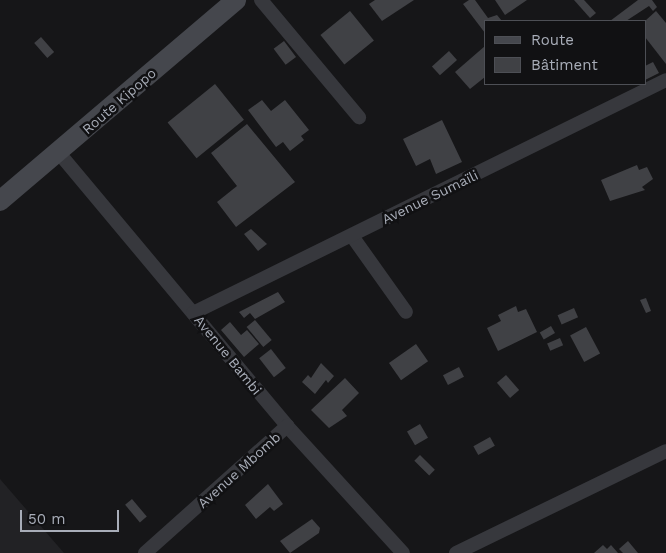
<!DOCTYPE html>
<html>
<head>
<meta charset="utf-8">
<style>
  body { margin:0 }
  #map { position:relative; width:666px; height:553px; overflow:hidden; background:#161618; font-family:"Work Sans",sans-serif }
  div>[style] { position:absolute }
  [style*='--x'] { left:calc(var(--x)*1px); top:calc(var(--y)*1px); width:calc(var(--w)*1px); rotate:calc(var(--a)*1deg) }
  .built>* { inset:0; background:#222225 }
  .building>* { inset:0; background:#404145; transform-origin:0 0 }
  .minor>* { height:14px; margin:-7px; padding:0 7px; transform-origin:7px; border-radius:7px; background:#37383d }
  .secondary>* { height:20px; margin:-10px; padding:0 10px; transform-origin:10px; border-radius:10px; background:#45474d }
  span { translate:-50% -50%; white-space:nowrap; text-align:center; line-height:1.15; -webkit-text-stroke:5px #111113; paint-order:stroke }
  .street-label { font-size:14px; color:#a8adb8 }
  .legend { position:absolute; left:484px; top:20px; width:162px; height:65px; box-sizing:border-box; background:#111113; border:1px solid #4d4f55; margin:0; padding:6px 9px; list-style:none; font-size:15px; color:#a8adb8 }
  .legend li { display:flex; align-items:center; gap:10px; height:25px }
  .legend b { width:25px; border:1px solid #4d4f55 }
  .scale { position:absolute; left:20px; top:510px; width:99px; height:22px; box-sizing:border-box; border:2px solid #a8adb8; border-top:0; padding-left:6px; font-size:15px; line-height:18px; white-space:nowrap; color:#a8adb8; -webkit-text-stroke:4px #111113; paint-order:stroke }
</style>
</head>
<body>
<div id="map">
  <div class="built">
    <i style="clip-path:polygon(0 479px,64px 553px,0 553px)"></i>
  </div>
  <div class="building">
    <i style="clip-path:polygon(375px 0,414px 0,382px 21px,369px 4px)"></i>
    <i style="clip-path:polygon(469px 0,475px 0,488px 18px,497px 15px,502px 21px,485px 21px,485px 33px,463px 4px)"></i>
    <i style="clip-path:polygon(495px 0,527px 0,505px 15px)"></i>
    <i style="clip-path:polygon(574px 0,584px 0,596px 13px,590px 18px)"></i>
    <i style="clip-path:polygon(638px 0,652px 0,657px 7px,653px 11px,649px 6px,626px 21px,610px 21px)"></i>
    <i style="left:350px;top:11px;width:38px;height:38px;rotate:51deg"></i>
    <i style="clip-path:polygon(656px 11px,666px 23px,666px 64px,645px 37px,645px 21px)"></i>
    <i style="left:41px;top:37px;width:20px;height:9px;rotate:49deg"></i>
    <i style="left:284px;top:41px;width:20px;height:13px;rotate:53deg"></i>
    <i style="clip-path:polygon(485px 46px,485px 77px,470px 89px,455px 72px)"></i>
    <i style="left:449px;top:51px;width:12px;height:23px;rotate:48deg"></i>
    <i style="clip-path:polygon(653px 62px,659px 73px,645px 80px,645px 66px)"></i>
    <i style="left:215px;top:84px;width:46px;height:61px;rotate:51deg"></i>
    <i style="clip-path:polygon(262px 100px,271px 111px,285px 100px,309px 130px,301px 136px,304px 140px,290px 151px,283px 142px,276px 147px,248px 110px)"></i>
    <i style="clip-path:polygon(442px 120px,462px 162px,436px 174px,430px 159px,416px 166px,403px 139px)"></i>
    <i style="clip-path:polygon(247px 124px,295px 182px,236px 227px,217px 202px,237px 186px,211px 153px)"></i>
    <i style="clip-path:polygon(637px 165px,639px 170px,647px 167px,653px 179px,642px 187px,645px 190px,610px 201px,601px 180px)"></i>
    <i style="clip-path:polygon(251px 229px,267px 244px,258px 251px,244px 234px)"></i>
    <i style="clip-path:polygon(278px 292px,285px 302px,255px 319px,250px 313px,244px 318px,239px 312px)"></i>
    <i style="clip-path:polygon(646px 298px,651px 311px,646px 313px,640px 300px)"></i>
    <i style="clip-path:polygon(516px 306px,518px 312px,526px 309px,537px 332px,498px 351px,487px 328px,501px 321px,498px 315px)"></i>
    <i style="left:574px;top:308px;width:10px;height:18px;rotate:66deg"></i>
    <i style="left:255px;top:320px;width:26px;height:11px;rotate:50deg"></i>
    <i style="clip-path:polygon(230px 322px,241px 335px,247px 330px,259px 344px,244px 357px,221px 330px)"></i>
    <i style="left:551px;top:326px;width:8px;height:13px;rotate:60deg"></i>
    <i style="left:586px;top:327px;width:30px;height:18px;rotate:62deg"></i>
    <i style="left:560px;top:338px;width:8px;height:14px;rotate:67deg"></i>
    <i style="left:416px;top:344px;width:21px;height:33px;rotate:55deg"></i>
    <i style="left:271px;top:349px;width:24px;height:15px;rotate:52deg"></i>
    <i style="clip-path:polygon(321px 363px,334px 376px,328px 383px,326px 380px,315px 394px,302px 382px,308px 375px,311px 378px)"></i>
    <i style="left:459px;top:367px;width:11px;height:18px;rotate:63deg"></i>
    <i style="left:506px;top:375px;width:20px;height:12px;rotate:49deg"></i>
    <i style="clip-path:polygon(345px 378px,359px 393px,342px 410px,347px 416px,329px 428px,311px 410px)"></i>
    <i style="left:420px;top:424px;width:16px;height:15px;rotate:60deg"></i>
    <i style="left:490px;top:437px;width:10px;height:19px;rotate:61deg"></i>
    <i style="left:420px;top:455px;width:21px;height:8px;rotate:45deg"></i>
    <i style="clip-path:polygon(268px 484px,283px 504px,274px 511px,270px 507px,256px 519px,245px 505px)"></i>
    <i style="left:132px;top:499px;width:23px;height:9px;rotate:50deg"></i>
    <i style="clip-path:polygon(312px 519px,320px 528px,319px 533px,290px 553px,280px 541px)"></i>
    <i style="clip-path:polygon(628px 541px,638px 553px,623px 553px,619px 549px)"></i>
    <i style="clip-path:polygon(603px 545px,607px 549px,611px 545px,618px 553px,594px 553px)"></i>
  </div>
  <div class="minor">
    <i style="--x:261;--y:0;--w:153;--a:50.1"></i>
    <i style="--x:59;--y:153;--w:356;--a:50.1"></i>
    <i style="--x:287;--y:426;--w:172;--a:47.6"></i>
    <i style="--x:352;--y:236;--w:93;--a:54.6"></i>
    <i style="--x:193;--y:313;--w:527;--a:-26.22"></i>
    <i style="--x:145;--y:553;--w:191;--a:-41.8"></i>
    <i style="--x:456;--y:553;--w:233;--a:-25.9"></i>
  </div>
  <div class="secondary">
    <i style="--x:0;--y:201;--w:310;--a:-40.4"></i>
  </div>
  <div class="street-label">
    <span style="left:119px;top:101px;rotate:-41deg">Route Kipopo</span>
    <span style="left:430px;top:197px;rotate:-26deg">Avenue Sumaïli</span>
    <span style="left:228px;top:355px;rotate:51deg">Avenue Bambi</span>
    <span style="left:239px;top:470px;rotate:-42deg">Avenue Mbomb</span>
  </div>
  <ul class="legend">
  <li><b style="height:6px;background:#45474d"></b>Route</li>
  <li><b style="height:14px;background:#404145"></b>Bâtiment</li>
  </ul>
  <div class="scale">50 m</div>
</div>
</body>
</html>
